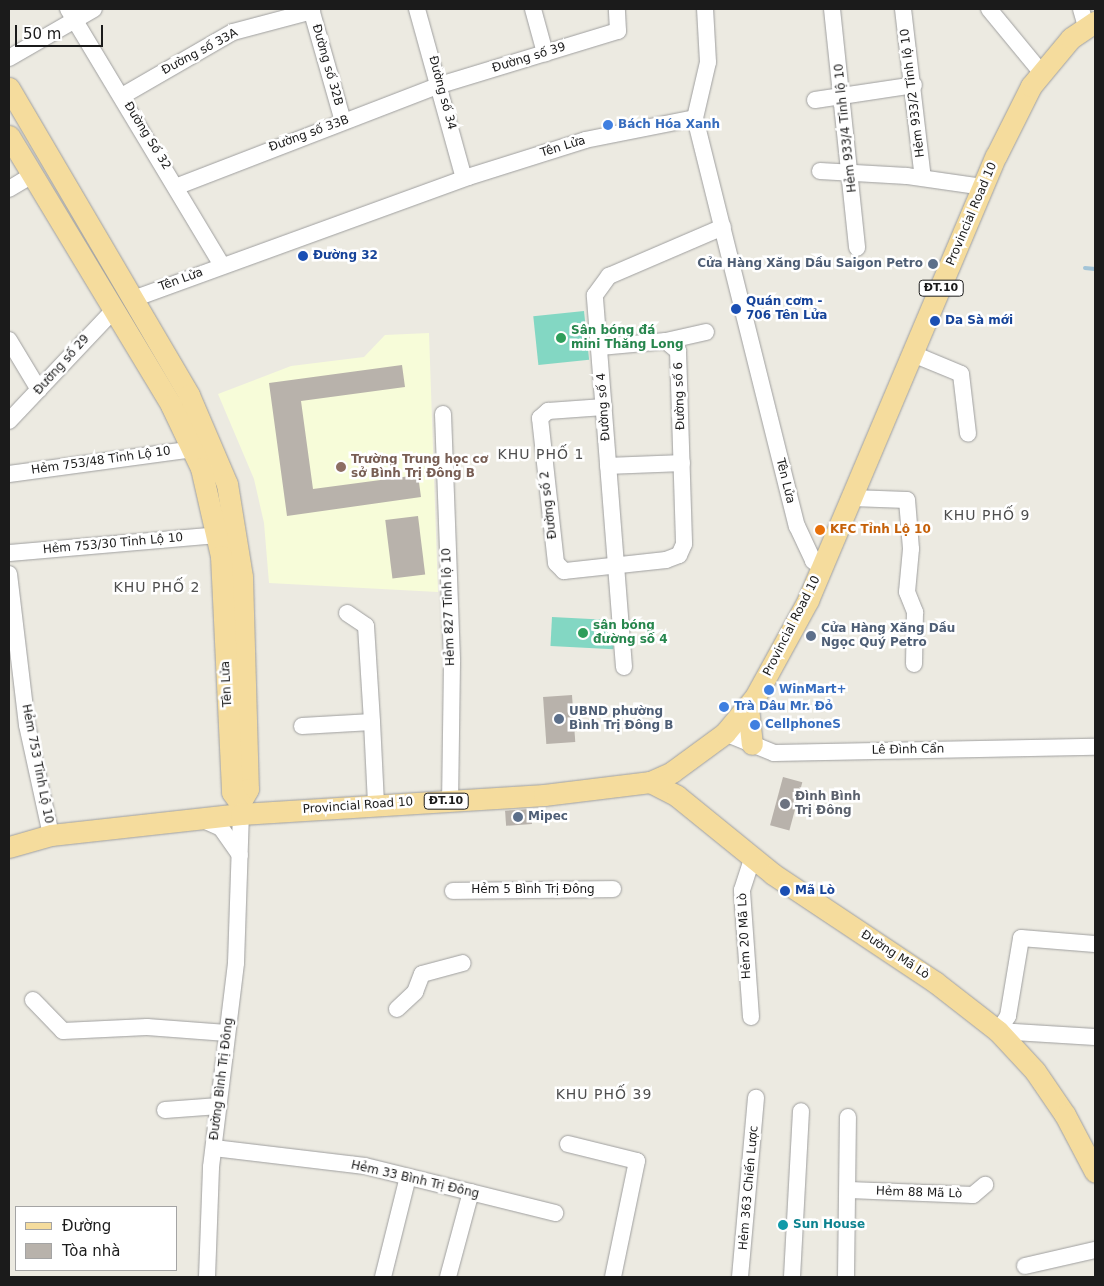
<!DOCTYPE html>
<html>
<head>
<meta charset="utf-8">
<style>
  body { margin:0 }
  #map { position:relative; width:1104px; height:1286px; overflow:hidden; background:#eceae1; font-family:"DejaVu Sans",sans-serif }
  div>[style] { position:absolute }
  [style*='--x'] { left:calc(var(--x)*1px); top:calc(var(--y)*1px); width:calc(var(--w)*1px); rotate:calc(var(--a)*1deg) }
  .education>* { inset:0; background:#f7fcd9 }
  .pitch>* { inset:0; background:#83d7c3; transform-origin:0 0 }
  .stream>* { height:4px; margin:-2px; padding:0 2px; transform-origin:2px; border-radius:2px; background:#a3c4d7 }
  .building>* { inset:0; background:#b8b2ab; transform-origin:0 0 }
  .roads { filter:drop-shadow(0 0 1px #9f9f9f) drop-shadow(0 0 1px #9f9f9f) }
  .minor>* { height:16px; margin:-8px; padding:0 8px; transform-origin:8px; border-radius:8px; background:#fff }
  .major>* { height:21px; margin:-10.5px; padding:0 10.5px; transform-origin:10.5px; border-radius:10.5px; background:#f5dc9d }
  .dots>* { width:14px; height:14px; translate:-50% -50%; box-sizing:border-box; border:2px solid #fff; border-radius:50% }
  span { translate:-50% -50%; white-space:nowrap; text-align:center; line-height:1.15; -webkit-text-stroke:5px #fff; paint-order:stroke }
  .shield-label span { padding:1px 4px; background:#fff; border:1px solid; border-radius:4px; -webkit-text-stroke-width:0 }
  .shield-label { font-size:11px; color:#1b1b1b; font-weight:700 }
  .street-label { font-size:12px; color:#1b1b1b }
  .shop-label { font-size:12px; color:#366cbe; font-weight:700 }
  .left { translate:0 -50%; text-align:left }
  .transit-label { font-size:12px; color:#164399; font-weight:700 }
  .service-label { font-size:12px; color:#4e5e75; font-weight:700 }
  .right { translate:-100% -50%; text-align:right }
  .leisure-label { font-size:12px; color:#27864d; font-weight:700 }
  .education-label { font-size:12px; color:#785e54; font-weight:700 }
  .food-label { font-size:12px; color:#c56008; font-weight:700 }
  .worship-label { font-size:12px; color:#5b616d; font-weight:700 }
  .culture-label { font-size:12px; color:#0d838f; font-weight:700 }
  .neighbourhood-label { font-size:14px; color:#4e4e4e; letter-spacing:1px }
  .frame { position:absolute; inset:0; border:10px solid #1b1b1b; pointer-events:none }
  .legend { position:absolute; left:15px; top:1206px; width:162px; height:65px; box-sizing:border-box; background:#fff; border:1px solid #a4a4a4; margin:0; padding:6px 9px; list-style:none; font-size:15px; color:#1b1b1b }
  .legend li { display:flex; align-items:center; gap:10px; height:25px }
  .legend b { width:25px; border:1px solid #a4a4a4 }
  .scale { position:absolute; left:15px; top:25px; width:88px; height:22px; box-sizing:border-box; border:2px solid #1b1b1b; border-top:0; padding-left:6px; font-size:15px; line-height:18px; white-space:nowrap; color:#1b1b1b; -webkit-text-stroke:4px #fff; paint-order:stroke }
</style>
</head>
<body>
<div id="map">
  <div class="education">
    <i style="clip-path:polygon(429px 333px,438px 592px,269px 583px,264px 523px,254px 479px,218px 394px,291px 366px,364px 357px,385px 335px)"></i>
  </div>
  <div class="pitch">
    <i style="left:584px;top:311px;width:49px;height:51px;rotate:84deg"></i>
    <i style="left:552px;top:617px;width:63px;height:29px;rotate:3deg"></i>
  </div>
  <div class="stream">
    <i style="--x:1085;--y:268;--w:10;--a:6"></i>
  </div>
  <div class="building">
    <i style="clip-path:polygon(402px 365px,405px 387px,301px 401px,313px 489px,418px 475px,421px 497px,287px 516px,269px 383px)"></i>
    <i style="left:418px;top:516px;width:59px;height:33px;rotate:83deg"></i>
    <i style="left:572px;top:695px;width:47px;height:29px;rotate:86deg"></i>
    <i style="left:783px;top:777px;width:20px;height:50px;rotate:15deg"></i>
    <i style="left:531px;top:809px;width:15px;height:26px;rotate:86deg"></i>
  </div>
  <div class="roads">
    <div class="minor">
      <i style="--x:68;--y:9;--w:299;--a:59"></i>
      <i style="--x:311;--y:9;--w:116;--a:74.1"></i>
      <i style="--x:417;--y:9;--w:175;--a:74.5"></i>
      <i style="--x:533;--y:9;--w:46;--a:74.7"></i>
      <i style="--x:832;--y:9;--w:240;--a:84"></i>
      <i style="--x:903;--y:9;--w:170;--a:83.3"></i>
      <i style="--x:989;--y:9;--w:82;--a:50.5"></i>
      <i style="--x:1081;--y:9;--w:19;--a:74"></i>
      <i style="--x:9;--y:58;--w:98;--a:-30"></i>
      <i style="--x:122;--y:96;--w:128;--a:-30"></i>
      <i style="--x:233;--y:32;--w:82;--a:-14.9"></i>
      <i style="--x:815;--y:100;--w:100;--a:-8.6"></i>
      <i style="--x:695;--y:118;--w:421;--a:76"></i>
      <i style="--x:797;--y:526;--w:38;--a:65"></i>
      <i style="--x:813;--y:561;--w:11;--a:27"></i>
      <i style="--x:695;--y:118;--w:57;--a:-76.9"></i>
      <i style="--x:708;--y:62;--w:53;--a:-93.2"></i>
      <i style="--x:820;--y:171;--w:87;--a:3.3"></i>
      <i style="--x:907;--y:176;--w:77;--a:8.2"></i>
      <i style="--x:178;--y:186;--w:281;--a:-21.1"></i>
      <i style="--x:440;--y:85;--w:186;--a:-16.9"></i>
      <i style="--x:618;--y:31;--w:22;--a:-93"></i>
      <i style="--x:9;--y:189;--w:27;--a:-31"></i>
      <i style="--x:133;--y:299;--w:357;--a:-20"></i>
      <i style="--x:468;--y:177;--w:123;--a:-17.5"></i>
      <i style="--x:585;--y:140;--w:112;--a:-11.3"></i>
      <i style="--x:9;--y:340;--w:58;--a:59"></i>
      <i style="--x:666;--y:341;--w:41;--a:-12.7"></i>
      <i style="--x:600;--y:347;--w:66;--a:-5.2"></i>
      <i style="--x:666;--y:341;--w:16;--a:40"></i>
      <i style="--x:678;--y:351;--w:193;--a:88.2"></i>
      <i style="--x:684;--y:544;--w:12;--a:114"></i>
      <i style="--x:679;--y:555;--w:14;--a:159"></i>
      <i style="--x:666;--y:560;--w:103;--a:173.8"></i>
      <i style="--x:564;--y:571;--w:11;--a:-135"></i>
      <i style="--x:556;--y:563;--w:146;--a:-96.3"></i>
      <i style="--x:540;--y:418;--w:11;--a:-41"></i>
      <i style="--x:548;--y:411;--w:56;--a:-4.1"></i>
      <i style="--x:913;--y:354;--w:52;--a:22.6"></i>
      <i style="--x:961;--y:374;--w:60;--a:83.3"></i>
      <i style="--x:443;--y:414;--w:248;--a:87.9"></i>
      <i style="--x:452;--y:662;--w:138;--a:90.8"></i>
      <i style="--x:9;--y:421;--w:154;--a:-46.6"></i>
      <i style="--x:608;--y:466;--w:74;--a:-2.3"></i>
      <i style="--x:9;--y:474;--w:186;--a:-7.7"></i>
      <i style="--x:852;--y:498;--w:55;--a:2.1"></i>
      <i style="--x:907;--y:500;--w:49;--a:85.3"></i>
      <i style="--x:911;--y:549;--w:43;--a:95.3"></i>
      <i style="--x:907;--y:592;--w:22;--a:68"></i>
      <i style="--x:915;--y:612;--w:52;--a:91.1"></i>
      <i style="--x:9;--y:553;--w:210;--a:-4.9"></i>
      <i style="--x:9;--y:574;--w:152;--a:83.2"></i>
      <i style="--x:27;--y:725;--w:113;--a:77.7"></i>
      <i style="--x:347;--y:613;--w:23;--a:34"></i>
      <i style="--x:366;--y:626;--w:96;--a:86.4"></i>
      <i style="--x:624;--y:667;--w:373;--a:-94.5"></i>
      <i style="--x:595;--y:295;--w:24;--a:-54"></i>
      <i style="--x:609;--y:276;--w:124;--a:-23.3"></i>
      <i style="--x:302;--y:726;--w:70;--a:-3.3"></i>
      <i style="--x:372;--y:722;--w:83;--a:87.2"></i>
      <i style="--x:725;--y:733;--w:53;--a:22.2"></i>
      <i style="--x:774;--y:753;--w:321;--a:-1.1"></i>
      <i style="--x:201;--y:819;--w:22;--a:24"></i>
      <i style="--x:221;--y:828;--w:33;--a:55"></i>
      <i style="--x:453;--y:891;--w:160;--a:-0.7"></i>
      <i style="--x:33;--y:1000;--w:43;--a:45.9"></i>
      <i style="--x:63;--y:1031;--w:84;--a:-2.7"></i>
      <i style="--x:147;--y:1027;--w:80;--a:4.3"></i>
      <i style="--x:397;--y:1009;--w:25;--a:-43"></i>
      <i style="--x:415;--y:992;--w:19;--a:-69"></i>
      <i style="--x:422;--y:974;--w:42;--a:-15"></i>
      <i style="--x:751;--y:1017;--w:127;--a:-94.1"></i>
      <i style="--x:742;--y:890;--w:35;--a:-72"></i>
      <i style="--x:998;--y:1031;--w:18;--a:-56"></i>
      <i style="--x:1008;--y:1016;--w:79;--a:-80.5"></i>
      <i style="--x:1021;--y:938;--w:74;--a:4.6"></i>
      <i style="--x:998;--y:1031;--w:97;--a:3.5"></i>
      <i style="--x:165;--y:1110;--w:54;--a:-4.2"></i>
      <i style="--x:568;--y:1144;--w:71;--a:13.8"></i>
      <i style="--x:637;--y:1161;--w:118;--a:101.7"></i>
      <i style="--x:214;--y:1148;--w:152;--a:6.8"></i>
      <i style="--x:365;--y:1166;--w:196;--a:13.9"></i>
      <i style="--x:849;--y:1190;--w:124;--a:2.3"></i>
      <i style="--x:973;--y:1195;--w:16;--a:-40"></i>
      <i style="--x:1025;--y:1266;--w:72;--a:-12.9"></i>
      <i style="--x:207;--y:1277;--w:110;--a:-87.9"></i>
      <i style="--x:211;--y:1167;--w:206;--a:-83"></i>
      <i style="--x:236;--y:963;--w:149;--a:-88.1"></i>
      <i style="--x:383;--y:1277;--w:103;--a:-76"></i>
      <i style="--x:448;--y:1277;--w:88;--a:-74.9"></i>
      <i style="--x:740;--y:1277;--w:180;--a:-84.9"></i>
      <i style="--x:792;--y:1277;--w:166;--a:-86.9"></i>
      <i style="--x:846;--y:1277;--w:160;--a:-89.3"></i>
    </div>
    <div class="major">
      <i style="--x:9;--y:88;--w:356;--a:59.6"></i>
      <i style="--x:189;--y:395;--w:97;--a:66.9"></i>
      <i style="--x:227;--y:484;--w:94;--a:80.8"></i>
      <i style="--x:242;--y:577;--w:212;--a:88.4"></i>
      <i style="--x:248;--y:789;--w:16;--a:120"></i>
      <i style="--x:240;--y:803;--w:11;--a:85"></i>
      <i style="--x:9;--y:136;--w:314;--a:58.9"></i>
      <i style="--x:171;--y:405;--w:70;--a:64.5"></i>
      <i style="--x:201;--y:468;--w:90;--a:77.2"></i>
      <i style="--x:221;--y:556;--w:236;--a:87.3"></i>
      <i style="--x:232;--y:792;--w:14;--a:54"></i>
      <i style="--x:748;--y:707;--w:37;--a:84"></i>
      <i style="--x:650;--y:782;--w:30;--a:27"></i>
      <i style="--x:677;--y:796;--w:124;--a:39.1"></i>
      <i style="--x:773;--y:874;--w:195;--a:33.7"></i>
      <i style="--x:935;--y:982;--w:80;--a:37.9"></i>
      <i style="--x:998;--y:1031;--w:54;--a:47.2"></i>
      <i style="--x:1035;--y:1071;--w:53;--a:55.7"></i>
      <i style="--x:1065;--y:1115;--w:64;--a:62.2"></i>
      <i style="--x:9;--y:847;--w:44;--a:-15.9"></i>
      <i style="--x:51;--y:835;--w:191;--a:-6.3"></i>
      <i style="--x:241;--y:814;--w:304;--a:-3.6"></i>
      <i style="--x:544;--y:795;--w:107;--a:-7"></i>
      <i style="--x:650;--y:782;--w:24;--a:-24"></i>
      <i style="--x:672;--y:772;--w:66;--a:-36.3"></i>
      <i style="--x:725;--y:733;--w:47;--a:-50.2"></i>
      <i style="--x:755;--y:697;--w:111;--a:-61.3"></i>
      <i style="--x:808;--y:600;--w:482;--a:-67.1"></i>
      <i style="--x:996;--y:156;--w:78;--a:-63.4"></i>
      <i style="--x:1031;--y:86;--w:62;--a:-50.2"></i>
      <i style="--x:1071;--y:38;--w:29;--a:-34"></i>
    </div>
  </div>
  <div class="dots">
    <i style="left:608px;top:125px;background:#3f7fe0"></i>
    <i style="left:303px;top:256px;background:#1a4fb4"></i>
    <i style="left:933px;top:264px;background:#5c6f8a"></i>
    <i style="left:736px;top:309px;background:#1a4fb4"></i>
    <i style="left:935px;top:321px;background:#1a4fb4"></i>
    <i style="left:561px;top:338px;background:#2e9e5b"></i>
    <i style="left:341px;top:467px;background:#8d6e63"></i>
    <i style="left:820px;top:530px;background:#e8710a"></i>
    <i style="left:583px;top:633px;background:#2e9e5b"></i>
    <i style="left:811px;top:636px;background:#5c6f8a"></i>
    <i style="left:769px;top:690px;background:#3f7fe0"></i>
    <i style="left:724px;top:707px;background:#3f7fe0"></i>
    <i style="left:559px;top:719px;background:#5c6f8a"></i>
    <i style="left:755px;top:725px;background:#3f7fe0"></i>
    <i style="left:785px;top:804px;background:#6b7280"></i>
    <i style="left:518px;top:817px;background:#5c6f8a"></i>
    <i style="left:785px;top:891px;background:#1a4fb4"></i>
    <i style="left:783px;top:1225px;background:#0f9aa8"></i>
  </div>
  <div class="shield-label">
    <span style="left:941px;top:288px">ĐT.10</span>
    <span style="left:446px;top:801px">ĐT.10</span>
  </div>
  <div class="street-label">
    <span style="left:200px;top:52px;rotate:-28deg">Đường số 33A</span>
    <span style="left:529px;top:58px;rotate:-17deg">Đường số 39</span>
    <span style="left:327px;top:65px;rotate:74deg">Đường số 32B</span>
    <span style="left:442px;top:93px;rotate:75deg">Đường số 34</span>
    <span style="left:913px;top:93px;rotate:-97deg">Hẻm 933/2 Tỉnh lộ 10</span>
    <span style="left:846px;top:128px;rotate:-96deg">Hẻm 933/4 Tỉnh lộ 10</span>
    <span style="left:309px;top:134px;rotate:-20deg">Đường số 33B</span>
    <span style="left:147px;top:136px;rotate:58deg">Đường Số 32</span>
    <span style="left:563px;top:147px;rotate:-17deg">Tên Lửa</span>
    <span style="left:972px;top:214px;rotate:-67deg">Provincial Road 10</span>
    <span style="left:181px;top:280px;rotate:-20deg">Tên Lửa</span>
    <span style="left:62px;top:365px;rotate:-48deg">Đường số 29</span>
    <span style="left:680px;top:396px;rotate:-92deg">Đường số 6</span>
    <span style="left:604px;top:407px;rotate:-94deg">Đường số 4</span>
    <span style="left:101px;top:461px;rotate:-8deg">Hẻm 753/48 Tỉnh Lộ 10</span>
    <span style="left:785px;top:481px;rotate:76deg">Tên Lửa</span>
    <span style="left:549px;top:505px;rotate:-97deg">Đường số 2</span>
    <span style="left:113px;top:544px;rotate:-5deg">Hẻm 753/30 Tỉnh Lộ 10</span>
    <span style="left:449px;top:607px;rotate:-92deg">Hẻm 827 Tỉnh lộ 10</span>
    <span style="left:792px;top:626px;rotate:-63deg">Provincial Road 10</span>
    <span style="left:227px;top:684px;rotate:-93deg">Tên Lửa</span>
    <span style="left:908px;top:750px;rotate:-1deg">Lê Đình Cẩn</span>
    <span style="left:37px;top:764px;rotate:79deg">Hẻm 753 Tỉnh Lộ 10</span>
    <span style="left:358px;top:806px;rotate:-4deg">Provincial Road 10</span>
    <span style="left:533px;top:890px">Hẻm 5 Bình Trị Đông</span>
    <span style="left:745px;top:936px;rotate:-93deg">Hẻm 20 Mã Lò</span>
    <span style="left:895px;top:955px;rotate:33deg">Đường Mã Lò</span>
    <span style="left:222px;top:1079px;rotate:-83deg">Đường Bình Trị Đông</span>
    <span style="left:415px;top:1180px;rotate:13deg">Hẻm 33 Bình Trị Đông</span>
    <span style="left:749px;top:1188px;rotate:-85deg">Hẻm 363 Chiến Lược</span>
    <span style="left:919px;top:1193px;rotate:2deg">Hẻm 88 Mã Lò</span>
  </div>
  <div class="shop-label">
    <span class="left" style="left:618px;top:125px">Bách Hóa Xanh</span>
    <span class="left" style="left:779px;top:690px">WinMart+</span>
    <span class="left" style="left:734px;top:707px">Trà Dâu Mr. Đỏ</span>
    <span class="left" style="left:765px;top:725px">CellphoneS</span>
  </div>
  <div class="transit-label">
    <span class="left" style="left:313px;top:256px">Đường 32</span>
    <span class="left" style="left:746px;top:309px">Quán cơm -<br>706 Tên Lửa</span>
    <span class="left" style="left:945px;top:321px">Da Sà mới</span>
    <span class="left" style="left:795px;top:891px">Mã Lò</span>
  </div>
  <div class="service-label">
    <span class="right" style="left:923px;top:264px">Cửa Hàng Xăng Dầu Saigon Petro</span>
    <span class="left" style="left:821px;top:636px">Cửa Hàng Xăng Dầu<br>Ngọc Quý Petro</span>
    <span class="left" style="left:569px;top:719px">UBND phường<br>Bình Trị Đông B</span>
    <span class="left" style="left:528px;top:817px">Mipec</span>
  </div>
  <div class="leisure-label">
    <span class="left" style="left:571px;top:338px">Sân bóng đá<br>mini Thăng Long</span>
    <span class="left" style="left:593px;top:633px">sân bóng<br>đường số 4</span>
  </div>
  <div class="education-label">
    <span class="left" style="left:351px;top:467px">Trường Trung học cơ<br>sở Bình Trị Đông B</span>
  </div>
  <div class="food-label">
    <span class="left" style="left:830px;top:530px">KFC Tỉnh Lộ 10</span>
  </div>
  <div class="worship-label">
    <span class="left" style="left:795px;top:804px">Đình Bình<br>Trị Đông</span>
  </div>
  <div class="culture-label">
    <span class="left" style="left:793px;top:1225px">Sun House</span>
  </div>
  <div class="neighbourhood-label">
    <span style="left:541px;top:454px">KHU PHỐ 1</span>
    <span style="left:987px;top:515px">KHU PHỐ 9</span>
    <span style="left:157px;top:587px">KHU PHỐ 2</span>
    <span style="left:604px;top:1094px">KHU PHỐ 39</span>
  </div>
  <div class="frame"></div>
  <ul class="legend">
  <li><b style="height:6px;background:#f5dc9d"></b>Đường</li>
  <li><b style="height:14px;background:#b8b2ab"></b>Tòa nhà</li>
  </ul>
  <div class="scale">50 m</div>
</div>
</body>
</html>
